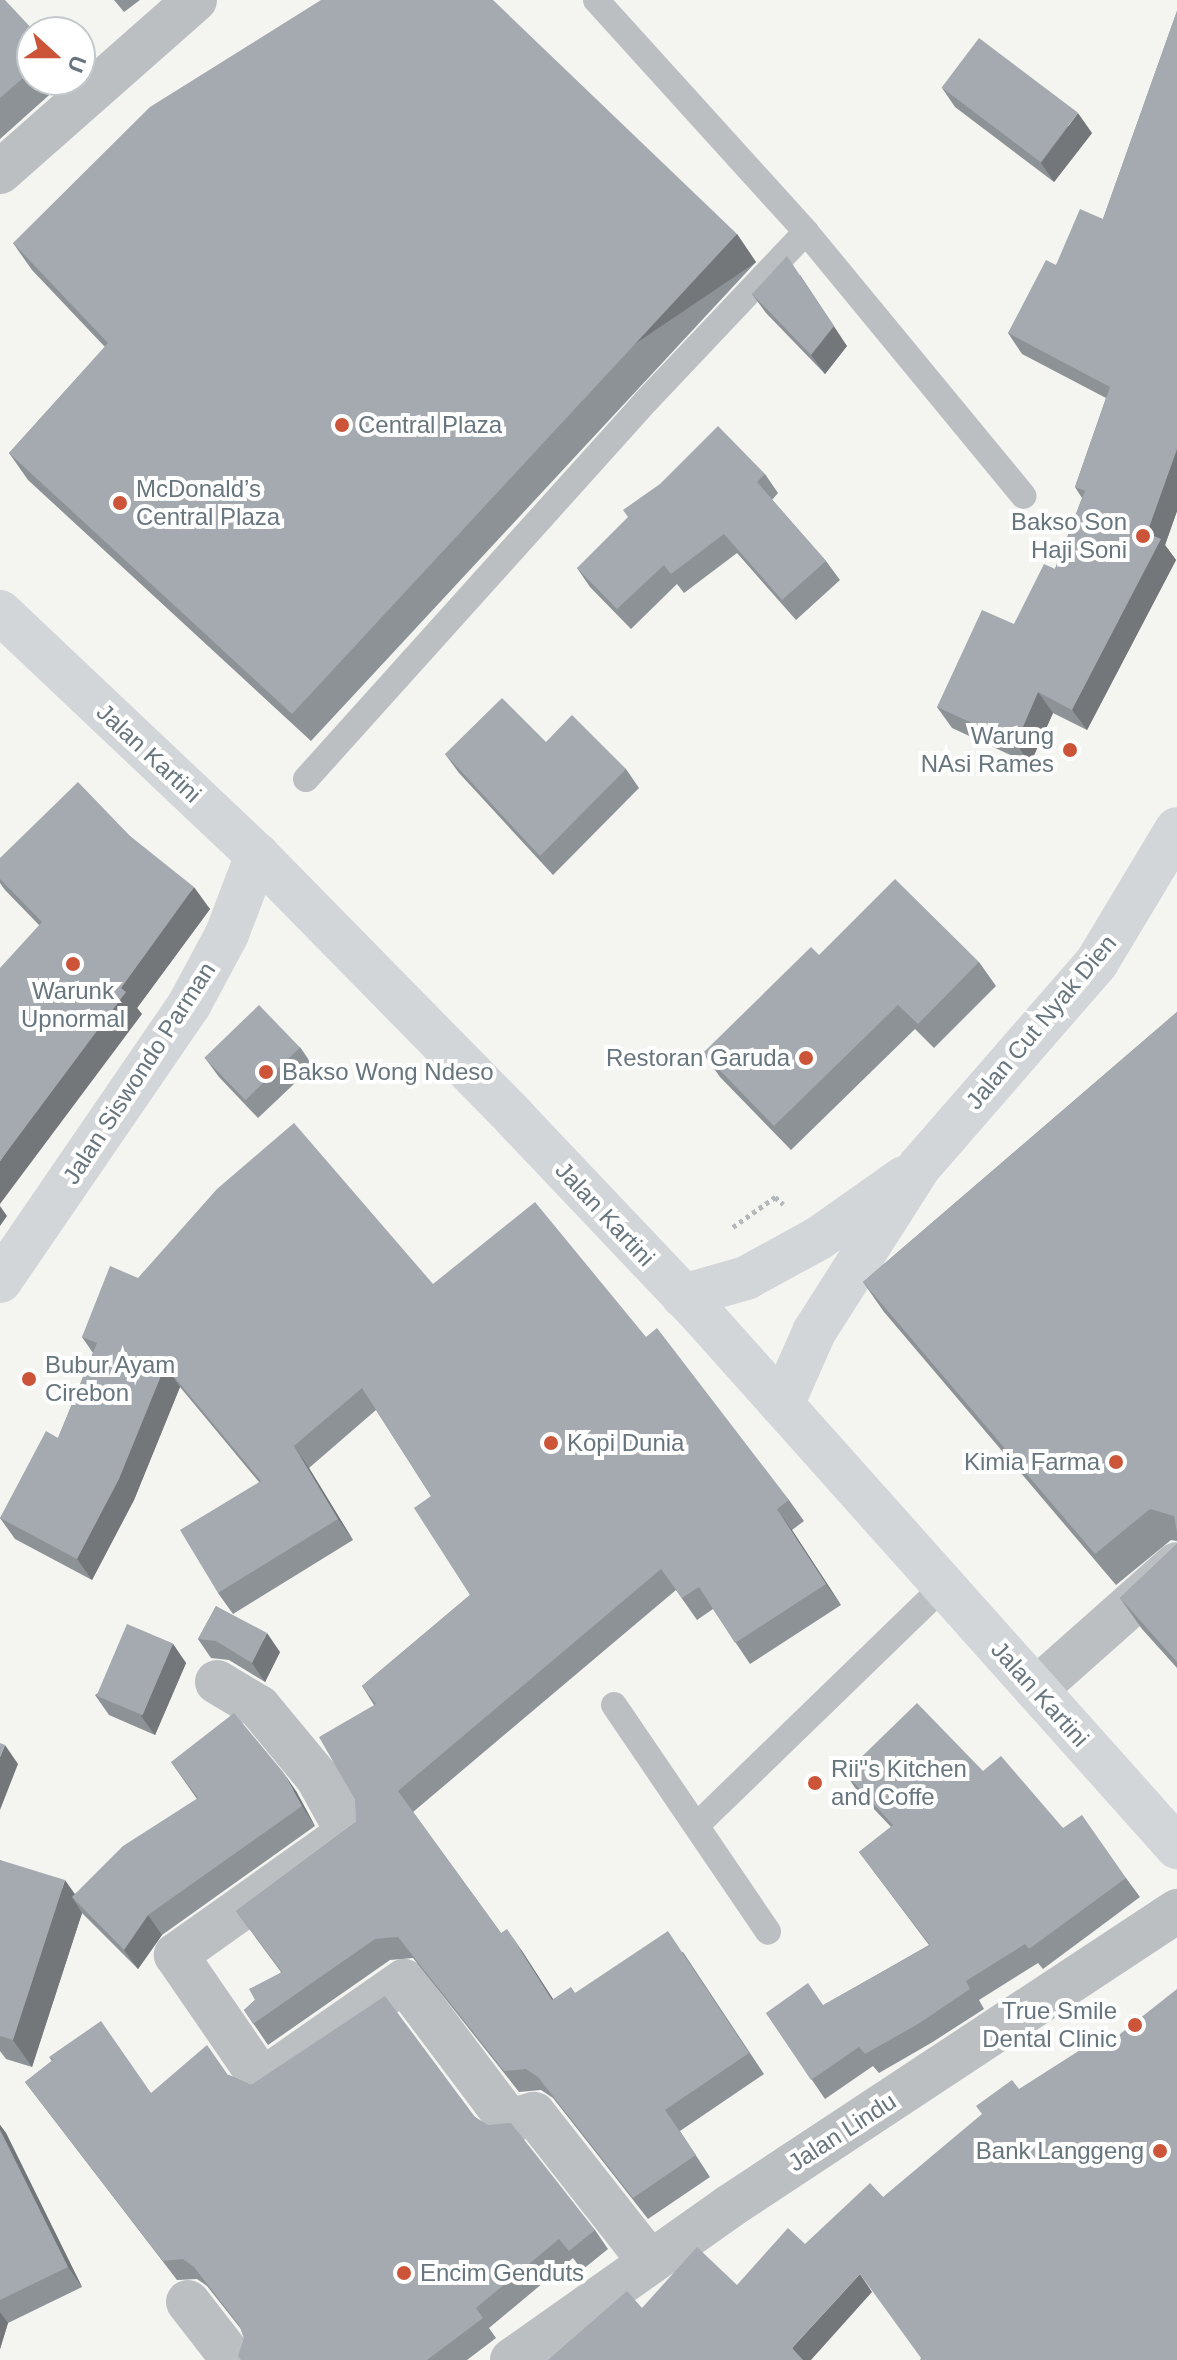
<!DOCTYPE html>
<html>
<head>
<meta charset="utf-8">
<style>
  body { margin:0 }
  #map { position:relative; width:1177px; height:2360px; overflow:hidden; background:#f4f4f1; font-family:Helvetica,sans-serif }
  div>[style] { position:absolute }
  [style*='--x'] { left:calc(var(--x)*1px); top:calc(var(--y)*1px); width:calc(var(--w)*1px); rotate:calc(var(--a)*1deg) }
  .path>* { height:5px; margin-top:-2.5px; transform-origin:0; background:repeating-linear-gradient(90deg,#b5b8ba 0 4px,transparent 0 8px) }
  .lane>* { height:26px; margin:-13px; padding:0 13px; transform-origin:13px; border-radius:13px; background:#bbbfc2 }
  .street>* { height:44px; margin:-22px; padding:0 22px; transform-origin:22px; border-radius:22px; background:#bbbfc2 }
  .secondary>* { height:44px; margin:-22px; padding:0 22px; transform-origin:22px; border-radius:22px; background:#d2d6d9 }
  .highway>* { height:44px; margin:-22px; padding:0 22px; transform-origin:22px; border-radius:22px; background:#d2d6d9 }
  .wall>* { inset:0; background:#8d9296 }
  .shaded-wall>* { inset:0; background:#73777a; transform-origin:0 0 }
  .building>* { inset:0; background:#a4aaaf; transform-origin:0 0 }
  .dots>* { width:22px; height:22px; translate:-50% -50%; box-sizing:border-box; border:4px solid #fff; border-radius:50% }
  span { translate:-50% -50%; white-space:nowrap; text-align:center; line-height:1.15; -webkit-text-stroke:8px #fff; paint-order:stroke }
  .poi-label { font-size:24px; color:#67757e }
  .left { translate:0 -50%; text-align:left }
  .right { translate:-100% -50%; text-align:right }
  .street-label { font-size:24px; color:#67757e }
  .north { position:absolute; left:16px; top:16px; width:80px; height:80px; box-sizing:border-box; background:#fff; border:2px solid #c2c8cb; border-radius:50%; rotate:111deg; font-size:22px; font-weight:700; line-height:32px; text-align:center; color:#67757e }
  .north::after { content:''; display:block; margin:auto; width:28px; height:36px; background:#cc5539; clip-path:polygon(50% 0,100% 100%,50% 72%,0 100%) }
</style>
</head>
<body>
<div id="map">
  <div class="path">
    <i style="--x:733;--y:1227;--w:52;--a:-35.5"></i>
    <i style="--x:775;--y:1197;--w:11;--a:41"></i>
  </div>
  <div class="lane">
    <i style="--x:596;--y:0;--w:313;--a:47.8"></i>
    <i style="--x:806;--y:232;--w:342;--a:50.5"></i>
    <i style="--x:306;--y:779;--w:510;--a:-48.02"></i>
    <i style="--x:647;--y:400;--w:231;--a:-46.6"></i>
    <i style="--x:614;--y:1705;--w:274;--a:55.8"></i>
    <i style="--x:697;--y:1825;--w:344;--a:-44.1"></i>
  </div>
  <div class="street">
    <i style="--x:0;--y:172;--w:260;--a:-41.4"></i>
    <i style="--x:217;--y:1682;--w:49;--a:30.8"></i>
    <i style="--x:259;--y:1707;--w:91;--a:50.4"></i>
    <i style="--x:317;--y:1777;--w:64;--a:61"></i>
    <i style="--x:348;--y:1833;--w:211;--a:144.7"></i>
    <i style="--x:176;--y:1955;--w:152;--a:55.5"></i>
    <i style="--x:262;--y:2080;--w:173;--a:-34.9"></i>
    <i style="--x:404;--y:1981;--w:175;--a:53.1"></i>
    <i style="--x:509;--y:2121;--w:26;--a:-16"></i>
    <i style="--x:534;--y:2114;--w:188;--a:51.9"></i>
    <i style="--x:1036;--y:1689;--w:188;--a:-41.6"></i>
    <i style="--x:188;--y:2302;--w:73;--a:52.2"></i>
    <i style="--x:512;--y:2360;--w:267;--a:-35.2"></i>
    <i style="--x:730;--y:2206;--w:536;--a:-33.42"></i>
  </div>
  <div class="secondary">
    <i style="--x:0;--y:1281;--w:335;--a:-55.6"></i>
    <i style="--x:189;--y:1005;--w:81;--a:-61.8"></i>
    <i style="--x:227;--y:934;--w:85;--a:-69.2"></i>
    <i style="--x:683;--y:1296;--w:66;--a:-15.9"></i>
    <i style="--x:746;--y:1278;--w:83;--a:-28.7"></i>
    <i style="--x:819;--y:1238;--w:104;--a:-35.2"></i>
    <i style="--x:782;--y:1405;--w:80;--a:-66.3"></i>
    <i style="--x:814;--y:1332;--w:196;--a:-57.5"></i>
    <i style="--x:919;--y:1167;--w:271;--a:-49"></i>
    <i style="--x:1097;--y:962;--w:155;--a:-59"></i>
  </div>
  <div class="highway">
    <i style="--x:0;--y:612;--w:354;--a:43.4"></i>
    <i style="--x:257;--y:855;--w:368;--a:45.5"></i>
    <i style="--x:515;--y:1118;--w:270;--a:46.5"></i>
    <i style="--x:701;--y:1314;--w:715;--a:48.23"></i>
  </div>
  <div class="wall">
    <i style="clip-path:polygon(0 0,32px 32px,32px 80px,66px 80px,0 139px)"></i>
    <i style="clip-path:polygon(114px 0,140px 0,124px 12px)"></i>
    <i style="clip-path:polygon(1177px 11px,1177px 511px,1165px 545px,1176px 560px,1087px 730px,1053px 713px,1030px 764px,952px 728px,937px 707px,1014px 624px,1055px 569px,1082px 498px,1075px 487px,1106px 398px,1022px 354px,1008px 333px,1056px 265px,1103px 219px)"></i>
    <i style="clip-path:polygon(942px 88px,1092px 133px,1054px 182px,955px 107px)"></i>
    <i style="clip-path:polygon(737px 234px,756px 262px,311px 741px,28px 480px,9px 453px,105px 347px,32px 270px,13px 243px)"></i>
    <i style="clip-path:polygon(752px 294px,847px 346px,825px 374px,766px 313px)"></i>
    <i style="clip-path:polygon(765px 474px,778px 493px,772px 500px,826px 561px,840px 580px,796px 620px,737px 553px,684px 593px,677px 584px,631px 629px,590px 587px,577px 568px)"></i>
    <i style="clip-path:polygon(546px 742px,626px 769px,639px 788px,553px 875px,459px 773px,445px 754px)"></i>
    <i style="clip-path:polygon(130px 836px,210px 909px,137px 1008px,142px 1014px,39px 925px,5px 890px,0 883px,0 858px)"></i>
    <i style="clip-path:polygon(819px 955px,979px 962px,996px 986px,934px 1048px,915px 1029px,791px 1150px,720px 1077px,703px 1053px)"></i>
    <i style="clip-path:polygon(1177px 1012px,1177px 1541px,1171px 1540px,1116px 1585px,884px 1312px,863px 1282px)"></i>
    <i style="clip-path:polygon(300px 1047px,313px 1066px,258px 1118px,219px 1077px,205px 1058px)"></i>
    <i style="clip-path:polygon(138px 1278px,433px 1284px,646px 1337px,789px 1500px,804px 1521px,792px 1530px,841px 1605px,750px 1664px,713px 1609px,697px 1620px,676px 1590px,413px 1812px,501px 1933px,522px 1951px,553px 1999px,575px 1993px,683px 1952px,764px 2074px,680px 2131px,710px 2177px,648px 2219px,553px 2098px,541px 2090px,519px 2092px,413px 1958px,390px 1960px,268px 2045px,244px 2010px,255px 2000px,281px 1972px,236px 1911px,356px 1822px,374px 1705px,362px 1686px,470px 1595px,431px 1496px,376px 1410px,309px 1468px,353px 1540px,233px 1614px,218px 1593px,259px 1482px,180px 1387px,134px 1500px,92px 1580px,15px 1539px,0 1518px,58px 1438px,93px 1353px,82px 1337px)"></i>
    <i style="clip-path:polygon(1177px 1544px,1177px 1668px,1142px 1629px,1120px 1598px)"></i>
    <i style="clip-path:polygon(216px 1606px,280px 1652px,265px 1682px,229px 1660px,211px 1658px,198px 1639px)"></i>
    <i style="clip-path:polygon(173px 1644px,186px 1663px,155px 1735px,109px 1715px,95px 1695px)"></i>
    <i style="clip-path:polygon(171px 1762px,296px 1791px,315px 1826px,162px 1935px,138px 1969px,82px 1913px,32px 2067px,6px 2059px,0 2051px,0 1860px,75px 1894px,197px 1799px)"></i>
    <i style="clip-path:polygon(983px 1771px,1063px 1828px,1126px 1878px,1140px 1897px,1043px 1969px,1038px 1963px,979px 2000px,984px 2009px,931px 2043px,879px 2073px,873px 2066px,825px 2099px,766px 2013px,824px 2005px,929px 1945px,859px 1852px,891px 1827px,858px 1792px,845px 1773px)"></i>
    <i style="clip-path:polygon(49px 2057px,151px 2093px,229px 2075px,251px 2085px,475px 2117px,595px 2230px,608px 2249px,582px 2270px,573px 2258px,489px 2328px,496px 2338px,467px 2360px,241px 2360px,244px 2338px,241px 2329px,207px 2286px,197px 2279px,177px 2280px,25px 2082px,52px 2061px)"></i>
    <i style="clip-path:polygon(0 2125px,6px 2133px,82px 2287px,8px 2323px,0 2349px)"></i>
  </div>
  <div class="shaded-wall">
    <i style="clip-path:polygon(1078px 113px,1092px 133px,1054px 182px,1041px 163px)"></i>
    <i style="left:737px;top:234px;width:34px;height:655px;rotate:56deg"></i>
    <i style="clip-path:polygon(800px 275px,847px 346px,825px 374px,811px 355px)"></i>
    <i style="clip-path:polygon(1177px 449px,1177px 511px,1165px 545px,1176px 560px,1087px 730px,1072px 710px,1147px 533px)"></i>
    <i style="clip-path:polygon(1038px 692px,1053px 713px,1030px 764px,1016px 743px)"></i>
    <i style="clip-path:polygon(194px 887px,210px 909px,137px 1008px,142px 1014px,0 1204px,0 1161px,121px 988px)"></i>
    <i style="clip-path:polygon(0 1206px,7px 1216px,0 1226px)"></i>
    <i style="clip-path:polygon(165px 1366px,180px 1387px,134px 1500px,92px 1580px,77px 1559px)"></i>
    <i style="clip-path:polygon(294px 1446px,309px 1468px,353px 1540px,338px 1519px)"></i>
    <i style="clip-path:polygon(777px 1509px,792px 1530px,841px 1605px,826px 1584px)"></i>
    <i style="clip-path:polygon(267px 1633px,280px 1652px,265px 1682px,252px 1663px)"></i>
    <i style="clip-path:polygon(173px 1644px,186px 1663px,155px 1735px,141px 1716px)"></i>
    <i style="clip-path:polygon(5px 1745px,18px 1764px,0 1810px,0 1757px)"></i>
    <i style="clip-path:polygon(283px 1772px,296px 1791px,315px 1826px,302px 1806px)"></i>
    <i style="clip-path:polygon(65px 1880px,84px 1907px,72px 1897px,82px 1913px,32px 2067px,13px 2040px)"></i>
    <i style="clip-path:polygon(148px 1915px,162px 1935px,138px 1969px,124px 1950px)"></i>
    <i style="clip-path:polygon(507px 1929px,522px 1951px,567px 2021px,552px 2000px)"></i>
    <i style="clip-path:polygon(0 2125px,6px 2133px,82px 2287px,68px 2267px,0 2130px)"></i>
    <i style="clip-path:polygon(860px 2274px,872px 2292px,811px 2360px,800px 2360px,792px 2348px)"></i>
    <i style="clip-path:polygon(0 2312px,8px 2323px,0 2349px)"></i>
  </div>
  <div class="building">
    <i style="clip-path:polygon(0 0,5px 0,35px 32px,32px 32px,32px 70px,0 98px)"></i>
    <i style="clip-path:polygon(321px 0,493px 0,737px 234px,292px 714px,9px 453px,108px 343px,13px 243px,150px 107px)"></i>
    <i style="clip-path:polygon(1177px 11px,1177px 449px,1147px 533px,1161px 539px,1072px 710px,1038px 692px,1016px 743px,937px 707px,982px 610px,1014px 624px,1044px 564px,1055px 569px,1085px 491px,1075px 487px,1110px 387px,1008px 333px,1046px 260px,1056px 265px,1080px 209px,1103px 219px)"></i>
    <i style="left:979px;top:38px;width:124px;height:62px;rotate:37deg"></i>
    <i style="clip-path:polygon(787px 256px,834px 326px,811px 355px,752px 294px)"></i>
    <i style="clip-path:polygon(718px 426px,765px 474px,757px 482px,826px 561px,782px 600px,724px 534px,671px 574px,664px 565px,617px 609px,577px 568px,628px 517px,623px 510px,660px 484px)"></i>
    <i style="clip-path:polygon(502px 698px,546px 742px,572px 715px,626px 769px,540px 856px,445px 754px)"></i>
    <i style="clip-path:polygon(78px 782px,130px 836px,194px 887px,121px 988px,126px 992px,0 1161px,0 968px,42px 922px,0 879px,0 858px)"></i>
    <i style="clip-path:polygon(895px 879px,979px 962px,918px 1024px,898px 1005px,774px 1126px,703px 1053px,811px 947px,819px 955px)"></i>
    <i style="left:259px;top:1005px;width:59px;height:76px;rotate:46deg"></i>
    <i style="clip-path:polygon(1177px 1012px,1177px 1532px,1174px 1516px,1150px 1509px,1095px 1554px,863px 1282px)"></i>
    <i style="clip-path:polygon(294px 1123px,433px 1284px,535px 1202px,646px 1337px,657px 1328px,789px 1500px,777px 1509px,826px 1584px,735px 1643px,699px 1587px,682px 1598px,661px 1569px,398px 1791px,501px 1933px,507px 1929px,552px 2000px,571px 1987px,575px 1993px,668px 1931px,749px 2053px,665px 2110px,696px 2155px,633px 2198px,538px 2077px,526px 2069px,504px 2071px,398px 1937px,375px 1939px,253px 2024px,244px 2010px,255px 2000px,249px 1989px,282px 1972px,236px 1911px,356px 1822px,355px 1800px,319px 1737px,376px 1704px,362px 1686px,470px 1595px,414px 1508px,431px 1496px,362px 1388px,294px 1446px,338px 1519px,218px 1593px,180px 1530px,261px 1481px,165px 1366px,119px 1479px,77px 1559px,0 1518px,46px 1431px,58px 1438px,97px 1343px,82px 1337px,110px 1266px,138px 1278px,217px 1189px)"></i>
    <i style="clip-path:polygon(1177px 1544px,1177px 1662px,1120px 1598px)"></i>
    <i style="clip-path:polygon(216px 1606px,267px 1633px,252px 1663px,216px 1641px,198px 1639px)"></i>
    <i style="left:127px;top:1624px;width:50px;height:78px;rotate:23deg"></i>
    <i style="clip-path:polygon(917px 1703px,983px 1771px,1001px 1756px,1063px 1828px,1082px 1815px,1126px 1878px,1029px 1949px,1025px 1944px,966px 1981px,970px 1989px,918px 2024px,865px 2054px,859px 2047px,811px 2080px,766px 2013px,808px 1983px,823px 2005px,930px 1945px,859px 1852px,893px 1825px,845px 1773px)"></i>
    <i style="clip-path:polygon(234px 1713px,283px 1772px,302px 1806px,148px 1915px,124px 1950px,72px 1897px,123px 1846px,198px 1798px,171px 1762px)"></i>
    <i style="clip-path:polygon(0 1743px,5px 1745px,0 1757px)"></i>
    <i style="clip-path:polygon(0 1860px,65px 1880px,13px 2040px,0 2036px)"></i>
    <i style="clip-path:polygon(1177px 1989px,1177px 2360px,920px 2360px,921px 2358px,860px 2274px,792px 2348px,803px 2360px,548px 2360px,627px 2291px,642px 2308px,697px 2247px,737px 2285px,788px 2228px,805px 2244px,870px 2183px,883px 2197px,982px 2114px,976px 2106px,1012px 2080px,1019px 2089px,1110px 2031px,1115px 2038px)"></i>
    <i style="clip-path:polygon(385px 1996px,475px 2117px,488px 2125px,511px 2123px,595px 2230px,569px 2251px,559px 2239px,476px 2308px,483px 2318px,427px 2360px,241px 2360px,238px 2356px,244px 2338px,239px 2325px,194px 2267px,183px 2259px,163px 2261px,25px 2082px,54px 2059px,49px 2057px,101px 2021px,151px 2093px,207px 2045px,228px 2075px,251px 2085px)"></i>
    <i style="clip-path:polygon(0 2130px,68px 2267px,0 2300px)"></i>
  </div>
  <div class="dots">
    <i style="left:342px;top:425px;background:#cc5539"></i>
    <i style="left:120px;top:503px;background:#cc5539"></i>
    <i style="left:1143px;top:536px;background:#cc5539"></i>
    <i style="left:1070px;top:750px;background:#cc5539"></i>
    <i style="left:73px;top:964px;background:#cc5539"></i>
    <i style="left:806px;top:1058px;background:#cc5539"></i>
    <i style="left:266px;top:1072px;background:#cc5539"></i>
    <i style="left:29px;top:1379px;background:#cc5539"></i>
    <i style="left:551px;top:1443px;background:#cc5539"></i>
    <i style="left:1116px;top:1462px;background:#cc5539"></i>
    <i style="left:815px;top:1783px;background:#cc5539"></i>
    <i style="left:1135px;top:2025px;background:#cc5539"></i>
    <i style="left:1160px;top:2151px;background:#cc5539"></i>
    <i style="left:404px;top:2273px;background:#cc5539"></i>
  </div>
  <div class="poi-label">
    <span class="left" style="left:358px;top:425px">Central Plaza</span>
    <span class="left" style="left:136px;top:503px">McDonald’s<br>Central Plaza</span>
    <span class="right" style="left:1127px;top:536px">Bakso Son<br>Haji Soni</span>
    <span class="right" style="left:1054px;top:750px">Warung<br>NAsi Rames</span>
    <span style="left:73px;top:1005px">Warunk<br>Upnormal</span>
    <span class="right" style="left:790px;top:1058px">Restoran Garuda</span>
    <span class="left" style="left:282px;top:1072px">Bakso Wong Ndeso</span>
    <span class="left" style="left:45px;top:1379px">Bubur Ayam<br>Cirebon</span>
    <span class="left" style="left:567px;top:1443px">Kopi Dunia</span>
    <span class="right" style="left:1100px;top:1462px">Kimia Farma</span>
    <span class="left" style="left:831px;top:1783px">Rii''s Kitchen<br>and Coffe</span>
    <span class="right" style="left:1117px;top:2025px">True Smile<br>Dental Clinic</span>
    <span class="right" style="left:1144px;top:2151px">Bank Langgeng</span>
    <span class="left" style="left:420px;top:2273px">Encim Genduts</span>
  </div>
  <div class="street-label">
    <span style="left:149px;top:753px;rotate:43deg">Jalan Kartini</span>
    <span style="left:1041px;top:1022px;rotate:-50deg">Jalan Cut Nyak Dien</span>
    <span style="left:139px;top:1073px;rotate:-57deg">Jalan Siswondo Parman</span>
    <span style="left:605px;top:1214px;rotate:47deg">Jalan Kartini</span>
    <span style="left:1040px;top:1694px;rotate:48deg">Jalan Kartini</span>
    <span style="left:842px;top:2132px;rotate:-33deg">Jalan Lindu</span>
  </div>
  <div class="north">U</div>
</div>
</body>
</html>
